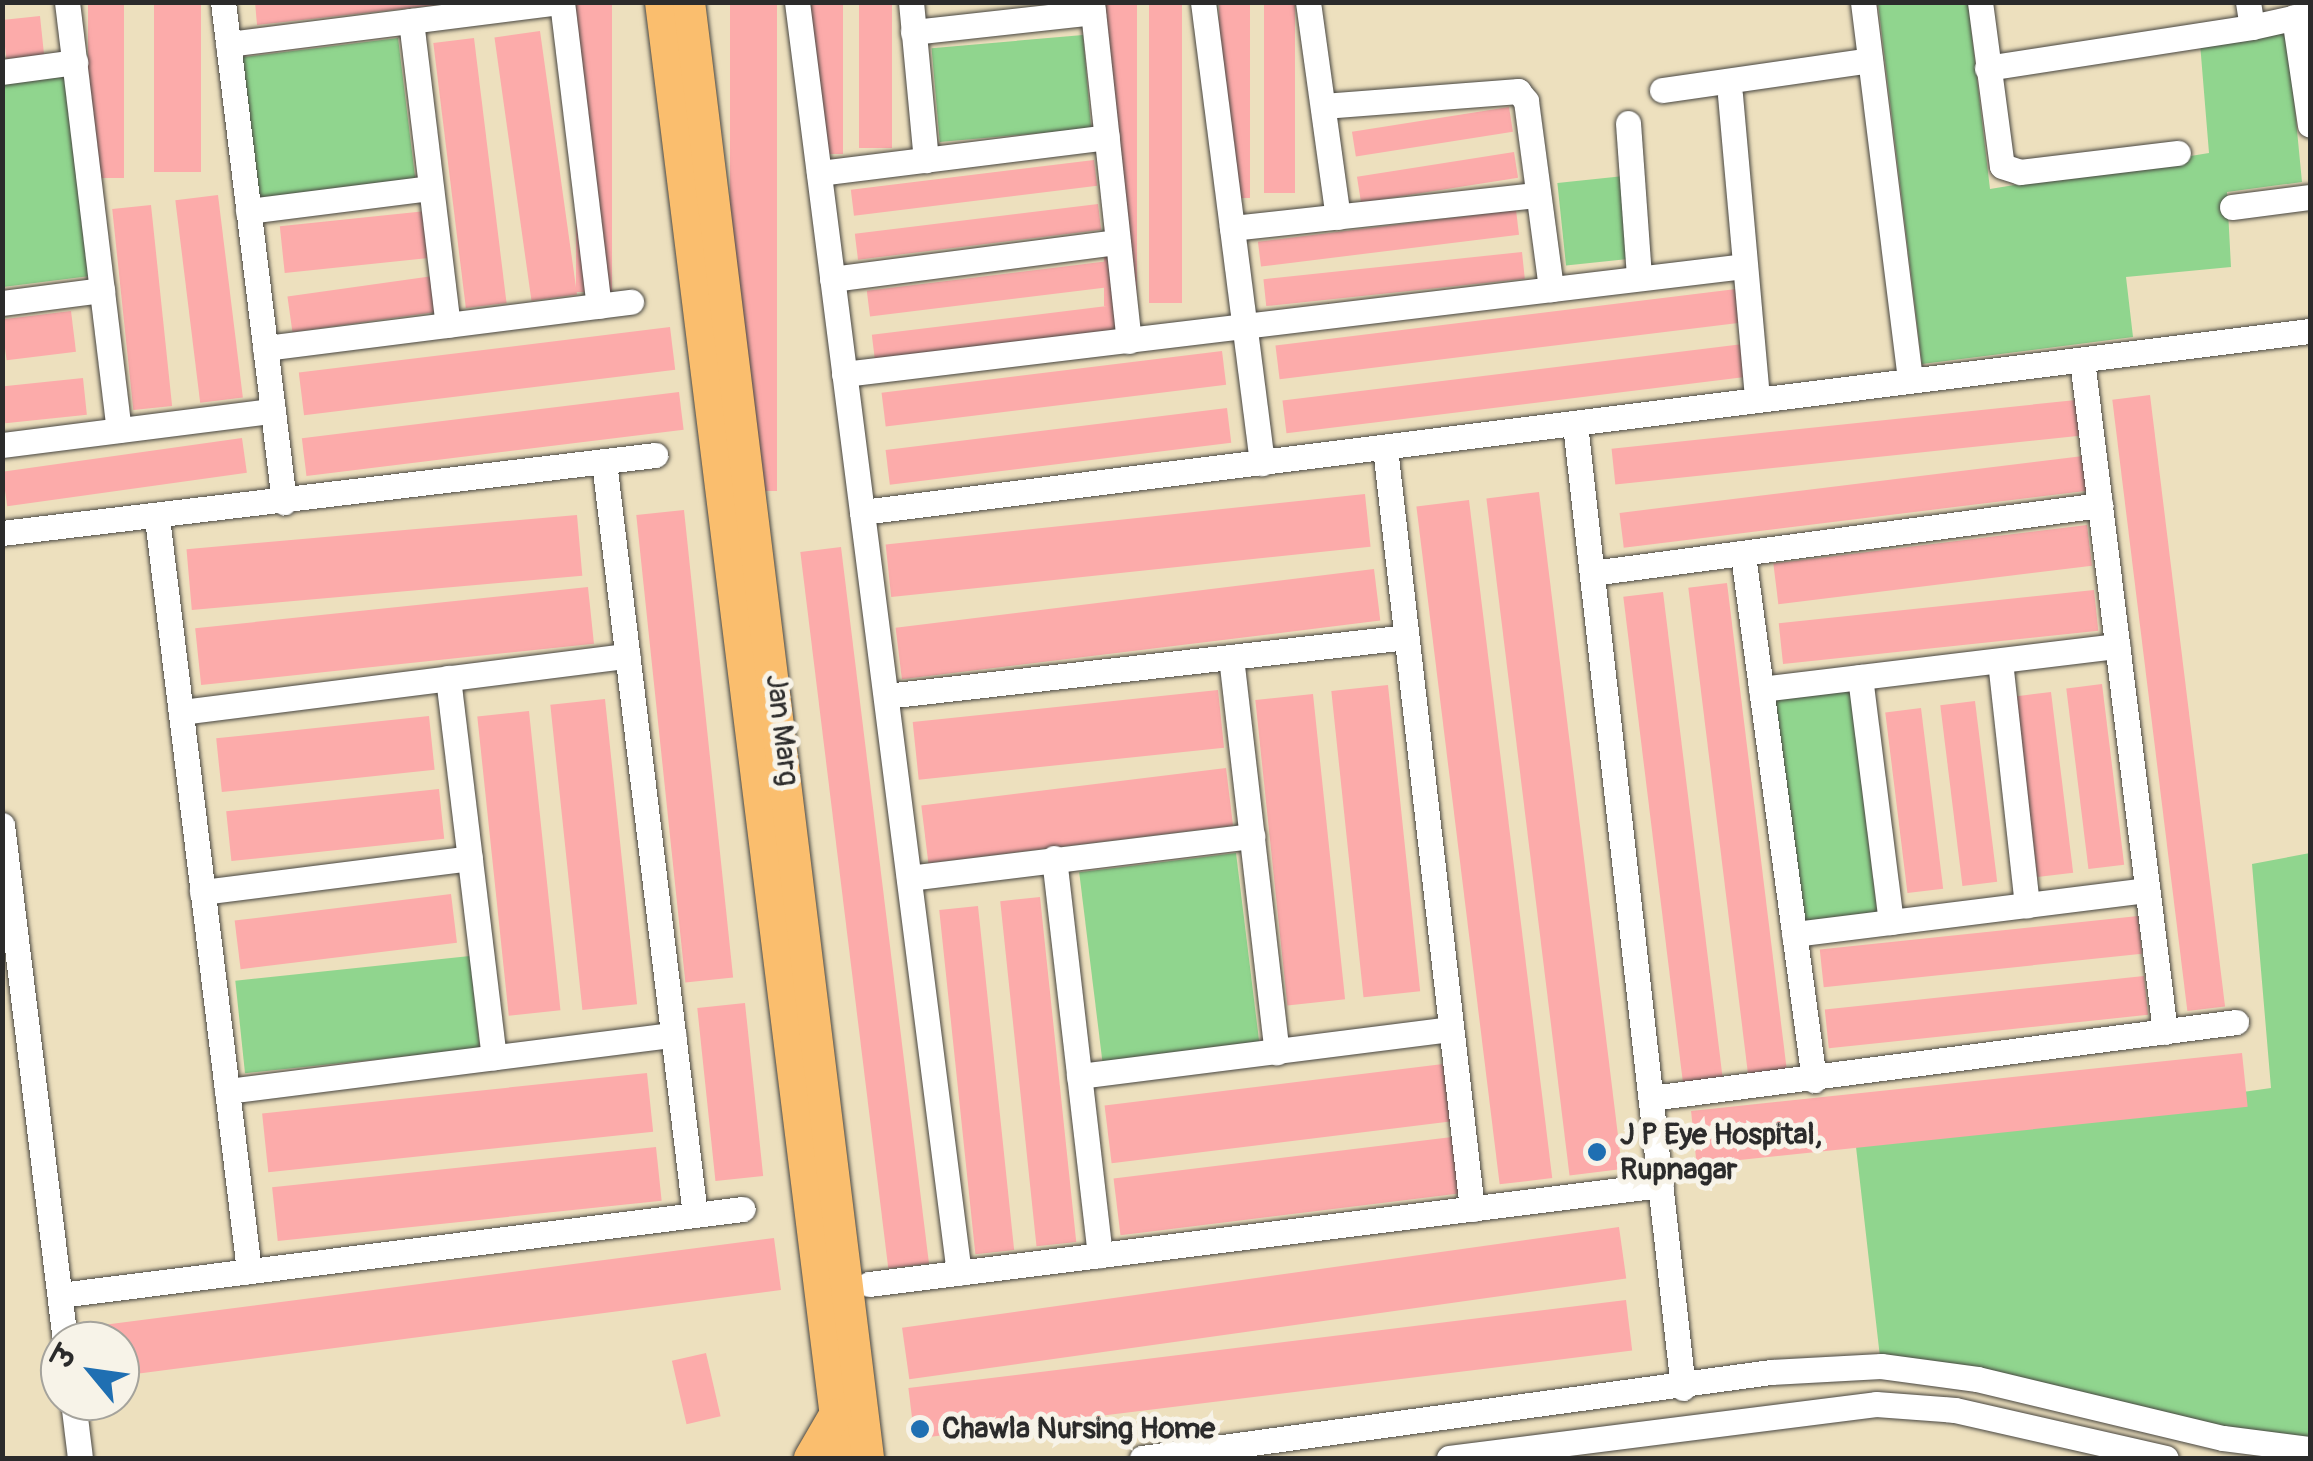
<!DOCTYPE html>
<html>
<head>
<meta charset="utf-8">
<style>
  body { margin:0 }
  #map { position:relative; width:2313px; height:1461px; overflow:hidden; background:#ede0be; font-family:Pangolin,"Playpen Sans Deva",sans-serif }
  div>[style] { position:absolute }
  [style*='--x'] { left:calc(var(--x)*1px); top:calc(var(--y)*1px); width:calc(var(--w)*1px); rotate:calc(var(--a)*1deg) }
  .green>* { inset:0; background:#90d58e; transform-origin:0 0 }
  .building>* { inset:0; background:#fcabaa; transform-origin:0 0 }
  .roads { filter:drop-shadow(0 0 2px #484641) drop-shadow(0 0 2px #484641) }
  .minor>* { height:25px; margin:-12.5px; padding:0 12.5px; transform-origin:12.5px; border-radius:12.5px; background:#fff }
  .major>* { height:32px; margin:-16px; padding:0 16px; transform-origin:16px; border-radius:16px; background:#fabe6e }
  .dots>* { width:28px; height:28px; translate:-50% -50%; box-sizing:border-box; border:5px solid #f7f3e8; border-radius:50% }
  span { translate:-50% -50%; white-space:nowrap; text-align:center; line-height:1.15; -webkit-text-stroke:10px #f7f3e8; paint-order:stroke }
  .street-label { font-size:30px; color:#2b2b2b }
  .poi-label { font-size:30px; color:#2b2b2b; font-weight:700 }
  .left { translate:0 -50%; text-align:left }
  .frame { position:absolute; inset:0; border:5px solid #2b2b2b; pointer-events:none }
  .north { position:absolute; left:40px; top:1321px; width:100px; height:100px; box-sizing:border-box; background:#f7f3e8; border:2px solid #a5a39c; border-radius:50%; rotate:299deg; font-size:28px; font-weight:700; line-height:40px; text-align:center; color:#2b2b2b }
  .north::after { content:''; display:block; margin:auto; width:35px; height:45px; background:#1f6fb2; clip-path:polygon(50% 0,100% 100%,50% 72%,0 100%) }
</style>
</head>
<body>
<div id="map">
  <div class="green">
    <i style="clip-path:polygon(1878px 3px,1968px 3px,1990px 189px,2209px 153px,2199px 31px,2287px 27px,2302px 182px,2227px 192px,2231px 267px,2126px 277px,2133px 337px,1922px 364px)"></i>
    <i style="left:1083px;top:35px;width:94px;height:152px;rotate:85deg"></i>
    <i style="left:398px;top:38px;width:142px;height:162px;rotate:83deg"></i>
    <i style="clip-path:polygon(65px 76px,90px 276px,3px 287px,2px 84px)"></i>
    <i style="left:1624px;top:176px;width:83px;height:67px;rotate:84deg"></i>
    <i style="left:1850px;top:691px;width:223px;height:78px;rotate:83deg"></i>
    <i style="left:1236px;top:853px;width:191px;height:158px;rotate:83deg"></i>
    <i style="clip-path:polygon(2310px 853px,2310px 1449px,1881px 1366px,1856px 1147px,2271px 1088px,2252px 864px)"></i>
    <i style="left:470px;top:956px;width:93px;height:236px;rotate:84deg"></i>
  </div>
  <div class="building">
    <i style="left:88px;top:2px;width:36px;height:176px"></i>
    <i style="left:154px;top:2px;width:47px;height:170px"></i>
    <i style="clip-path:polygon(255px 2px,436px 2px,437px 5px,257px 25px)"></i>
    <i style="left:576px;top:2px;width:36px;height:290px"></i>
    <i style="left:730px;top:2px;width:47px;height:489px"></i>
    <i style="left:811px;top:2px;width:32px;height:152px"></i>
    <i style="left:859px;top:2px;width:33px;height:146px"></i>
    <i style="left:1104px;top:2px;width:33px;height:304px"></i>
    <i style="left:1149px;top:2px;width:33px;height:301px"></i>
    <i style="left:1219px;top:2px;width:31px;height:196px"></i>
    <i style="left:1264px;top:2px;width:31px;height:191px"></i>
    <i style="left:40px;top:16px;width:39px;height:38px;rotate:84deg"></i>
    <i style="left:540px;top:31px;width:266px;height:46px;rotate:82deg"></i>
    <i style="left:474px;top:38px;width:267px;height:41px;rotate:83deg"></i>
    <i style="left:1509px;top:107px;width:25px;height:159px;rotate:81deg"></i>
    <i style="left:1514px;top:152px;width:26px;height:159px;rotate:81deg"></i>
    <i style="left:1094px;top:160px;width:26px;height:245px;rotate:83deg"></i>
    <i style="left:218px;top:195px;width:204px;height:43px;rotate:83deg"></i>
    <i style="left:1098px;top:204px;width:26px;height:245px;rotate:83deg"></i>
    <i style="left:151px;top:205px;width:202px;height:39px;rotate:84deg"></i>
    <i style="left:1516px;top:210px;width:25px;height:260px;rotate:83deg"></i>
    <i style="left:426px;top:211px;width:47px;height:147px;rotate:84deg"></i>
    <i style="left:1522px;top:252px;width:27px;height:260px;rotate:84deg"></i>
    <i style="left:1109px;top:261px;width:26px;height:244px;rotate:83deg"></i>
    <i style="left:433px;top:276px;width:36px;height:147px;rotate:82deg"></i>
    <i style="left:1736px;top:289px;width:34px;height:464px;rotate:83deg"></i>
    <i style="left:1115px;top:305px;width:26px;height:245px;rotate:83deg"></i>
    <i style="left:71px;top:311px;width:41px;height:70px;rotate:83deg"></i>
    <i style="left:670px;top:327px;width:43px;height:374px;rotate:83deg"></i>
    <i style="left:1743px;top:344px;width:33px;height:464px;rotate:83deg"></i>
    <i style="left:1222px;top:351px;width:34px;height:343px;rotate:83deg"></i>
    <i style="left:83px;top:378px;width:37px;height:82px;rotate:84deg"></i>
    <i style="left:679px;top:392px;width:38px;height:380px;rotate:83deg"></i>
    <i style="left:2150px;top:395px;width:616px;height:38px;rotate:83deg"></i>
    <i style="left:2076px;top:400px;width:36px;height:467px;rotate:84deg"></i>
    <i style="left:1227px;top:408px;width:35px;height:344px;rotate:83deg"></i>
    <i style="left:242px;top:438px;width:35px;height:242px;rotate:82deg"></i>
    <i style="left:2083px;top:456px;width:35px;height:467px;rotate:83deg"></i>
    <i style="left:1539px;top:492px;width:682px;height:53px;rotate:83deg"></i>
    <i style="left:1365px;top:494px;width:53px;height:482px;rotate:84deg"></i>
    <i style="left:1469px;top:500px;width:683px;height:53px;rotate:83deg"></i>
    <i style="left:684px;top:510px;width:470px;height:48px;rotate:84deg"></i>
    <i style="left:577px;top:515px;width:61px;height:392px;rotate:85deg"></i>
    <i style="left:2087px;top:525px;width:41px;height:316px;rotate:83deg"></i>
    <i style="left:841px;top:547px;width:722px;height:41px;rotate:83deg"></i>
    <i style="left:1374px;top:569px;width:52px;height:482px;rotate:83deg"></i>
    <i style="left:1727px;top:583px;width:490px;height:39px;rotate:83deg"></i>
    <i style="left:588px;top:587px;width:57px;height:395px;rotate:84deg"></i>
    <i style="left:2094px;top:590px;width:41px;height:317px;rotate:84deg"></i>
    <i style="left:1663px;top:592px;width:489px;height:40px;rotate:83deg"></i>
    <i style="left:2102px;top:684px;width:182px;height:36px;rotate:83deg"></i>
    <i style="left:1388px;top:685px;width:308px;height:57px;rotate:84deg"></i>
    <i style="left:1218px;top:690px;width:58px;height:307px;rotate:84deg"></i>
    <i style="left:2051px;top:692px;width:182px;height:36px;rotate:83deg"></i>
    <i style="left:1313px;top:694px;width:307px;height:58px;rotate:84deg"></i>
    <i style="left:605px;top:699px;width:307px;height:55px;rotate:84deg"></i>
    <i style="left:1975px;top:701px;width:182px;height:35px;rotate:83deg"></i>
    <i style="left:1921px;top:708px;width:182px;height:36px;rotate:83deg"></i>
    <i style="left:529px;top:711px;width:301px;height:52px;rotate:84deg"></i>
    <i style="left:429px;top:716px;width:54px;height:214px;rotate:84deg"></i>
    <i style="left:1226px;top:768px;width:58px;height:307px;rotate:83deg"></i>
    <i style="left:439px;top:789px;width:50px;height:214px;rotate:84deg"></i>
    <i style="left:451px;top:894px;width:49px;height:218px;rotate:83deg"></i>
    <i style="left:1040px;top:897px;width:347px;height:40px;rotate:84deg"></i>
    <i style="left:978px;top:906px;width:346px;height:39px;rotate:84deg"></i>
    <i style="left:2138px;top:916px;width:38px;height:320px;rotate:84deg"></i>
    <i style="left:2144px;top:976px;width:39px;height:321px;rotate:84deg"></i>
    <i style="left:745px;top:1003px;width:174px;height:48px;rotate:84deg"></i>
    <i style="left:2242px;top:1053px;width:54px;height:554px;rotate:84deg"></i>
    <i style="left:1443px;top:1064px;width:58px;height:341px;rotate:83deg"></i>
    <i style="left:647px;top:1073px;width:59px;height:387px;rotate:84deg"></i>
    <i style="left:1452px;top:1137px;width:57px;height:341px;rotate:83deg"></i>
    <i style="left:656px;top:1147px;width:54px;height:386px;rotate:84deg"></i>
    <i style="left:1619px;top:1227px;width:52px;height:724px;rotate:82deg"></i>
    <i style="clip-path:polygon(774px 1238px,781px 1290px,120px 1376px,120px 1341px,105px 1341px,103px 1325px)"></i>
    <i style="left:1626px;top:1300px;width:51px;height:723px;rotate:83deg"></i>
    <i style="left:706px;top:1353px;width:65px;height:35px;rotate:77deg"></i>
  </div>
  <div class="roads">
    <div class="minor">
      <i style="--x:67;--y:2;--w:431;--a:83.1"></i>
      <i style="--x:223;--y:2;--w:504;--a:83.04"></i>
      <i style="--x:562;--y:2;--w:306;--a:83.1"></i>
      <i style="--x:797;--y:2;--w:1281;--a:82.74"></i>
      <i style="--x:911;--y:2;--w:159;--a:84.6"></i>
      <i style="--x:1092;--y:2;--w:341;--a:83.8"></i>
      <i style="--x:1203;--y:2;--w:465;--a:82.7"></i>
      <i style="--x:1308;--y:2;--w:217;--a:82.1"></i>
      <i style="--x:1863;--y:2;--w:380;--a:82.9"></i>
      <i style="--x:1980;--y:2;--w:165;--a:82.4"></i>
      <i style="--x:2002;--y:166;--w:19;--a:18"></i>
      <i style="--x:2020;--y:172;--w:159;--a:-6.9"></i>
      <i style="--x:2248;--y:2;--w:25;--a:81"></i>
      <i style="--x:2252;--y:27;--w:59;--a:-12.6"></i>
      <i style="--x:2294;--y:17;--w:109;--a:81.6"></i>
      <i style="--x:411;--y:21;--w:306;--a:83.1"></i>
      <i style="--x:913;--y:32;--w:181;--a:-6.3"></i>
      <i style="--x:228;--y:44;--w:335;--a:-7.2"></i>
      <i style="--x:1987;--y:68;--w:268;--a:-8.8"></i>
      <i style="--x:2;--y:72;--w:74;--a:-7.8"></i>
      <i style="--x:1662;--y:90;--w:210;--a:-8.2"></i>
      <i style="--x:1730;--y:95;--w:305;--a:84.9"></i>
      <i style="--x:1323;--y:106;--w:196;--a:-4.4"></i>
      <i style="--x:1518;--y:91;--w:13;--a:51"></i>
      <i style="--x:1526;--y:101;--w:190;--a:82.4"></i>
      <i style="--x:1628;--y:123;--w:155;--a:85.9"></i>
      <i style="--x:819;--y:173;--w:290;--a:-7.1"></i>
      <i style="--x:2232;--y:207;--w:79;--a:-7.3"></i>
      <i style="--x:248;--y:211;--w:184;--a:-7.2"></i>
      <i style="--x:1232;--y:228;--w:307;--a:-6.2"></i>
      <i style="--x:832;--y:279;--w:288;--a:-7.4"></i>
      <i style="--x:2;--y:303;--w:101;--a:-7.4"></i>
      <i style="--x:265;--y:348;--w:369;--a:-7.2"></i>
      <i style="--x:2082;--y:360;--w:677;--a:82.96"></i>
      <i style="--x:844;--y:374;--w:906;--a:-6.84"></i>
      <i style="--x:1575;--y:424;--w:970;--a:83.61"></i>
      <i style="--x:2;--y:445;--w:273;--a:-7.2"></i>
      <i style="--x:1385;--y:448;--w:766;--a:83.48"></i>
      <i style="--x:604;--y:462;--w:758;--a:83.11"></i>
      <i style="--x:862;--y:512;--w:1459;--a:-7.13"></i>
      <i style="--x:157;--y:518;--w:759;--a:83.03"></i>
      <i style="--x:2;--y:533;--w:658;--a:-6.81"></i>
      <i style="--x:1743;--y:555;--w:530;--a:82.3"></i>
      <i style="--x:1592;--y:573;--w:513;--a:-7.62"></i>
      <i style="--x:1231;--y:657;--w:398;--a:83.4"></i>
      <i style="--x:2000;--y:661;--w:246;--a:83.7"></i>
      <i style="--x:1860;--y:677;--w:247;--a:82.8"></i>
      <i style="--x:448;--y:678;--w:382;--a:83.1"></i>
      <i style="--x:1761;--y:689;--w:359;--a:-6.9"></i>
      <i style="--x:886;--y:696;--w:524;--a:-6.46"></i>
      <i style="--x:181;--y:712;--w:450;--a:-7.2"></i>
      <i style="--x:2;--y:825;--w:520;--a:83.04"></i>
      <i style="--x:1054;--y:858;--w:400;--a:83.4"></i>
      <i style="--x:909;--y:878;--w:346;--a:-7"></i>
      <i style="--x:202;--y:892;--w:270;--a:-7.2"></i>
      <i style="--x:1794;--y:934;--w:356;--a:-7.1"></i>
      <i style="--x:1079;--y:1076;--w:375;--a:-7.2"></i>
      <i style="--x:227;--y:1091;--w:450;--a:-7.2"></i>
      <i style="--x:1651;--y:1098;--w:590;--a:-7.4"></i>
      <i style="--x:869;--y:1284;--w:798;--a:-7.13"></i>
      <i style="--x:60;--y:1295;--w:688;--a:-7.18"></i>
      <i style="--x:73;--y:1401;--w:57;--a:83"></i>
      <i style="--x:1142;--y:1458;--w:635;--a:-7.79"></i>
      <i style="--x:1771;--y:1372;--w:110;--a:-3.1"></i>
      <i style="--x:1881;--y:1366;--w:97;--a:7.7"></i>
      <i style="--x:1977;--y:1379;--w:253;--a:13.5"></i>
      <i style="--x:2223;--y:1438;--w:88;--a:7.2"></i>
      <i style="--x:1449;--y:1458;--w:430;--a:-7.2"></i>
      <i style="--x:1876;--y:1404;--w:79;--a:4.3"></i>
      <i style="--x:1955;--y:1410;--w:216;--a:12.8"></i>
    </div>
    <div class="major">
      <i style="--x:661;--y:2;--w:1467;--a:82.95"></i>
      <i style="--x:689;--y:2;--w:1467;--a:82.99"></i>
      <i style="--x:810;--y:1458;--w:50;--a:-59.8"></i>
    </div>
  </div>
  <div class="dots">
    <i style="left:1597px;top:1152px;background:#1f6fb2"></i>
    <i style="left:920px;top:1429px;background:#1f6fb2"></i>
  </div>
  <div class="street-label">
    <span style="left:782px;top:730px;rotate:83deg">Jan Marg</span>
  </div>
  <div class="poi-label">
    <span class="left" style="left:1620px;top:1152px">J P Eye Hospital,<br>Rupnagar</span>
    <span class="left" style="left:942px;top:1429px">Chawla Nursing Home</span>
  </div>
  <div class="frame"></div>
  <div class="north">उ</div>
</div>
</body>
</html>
